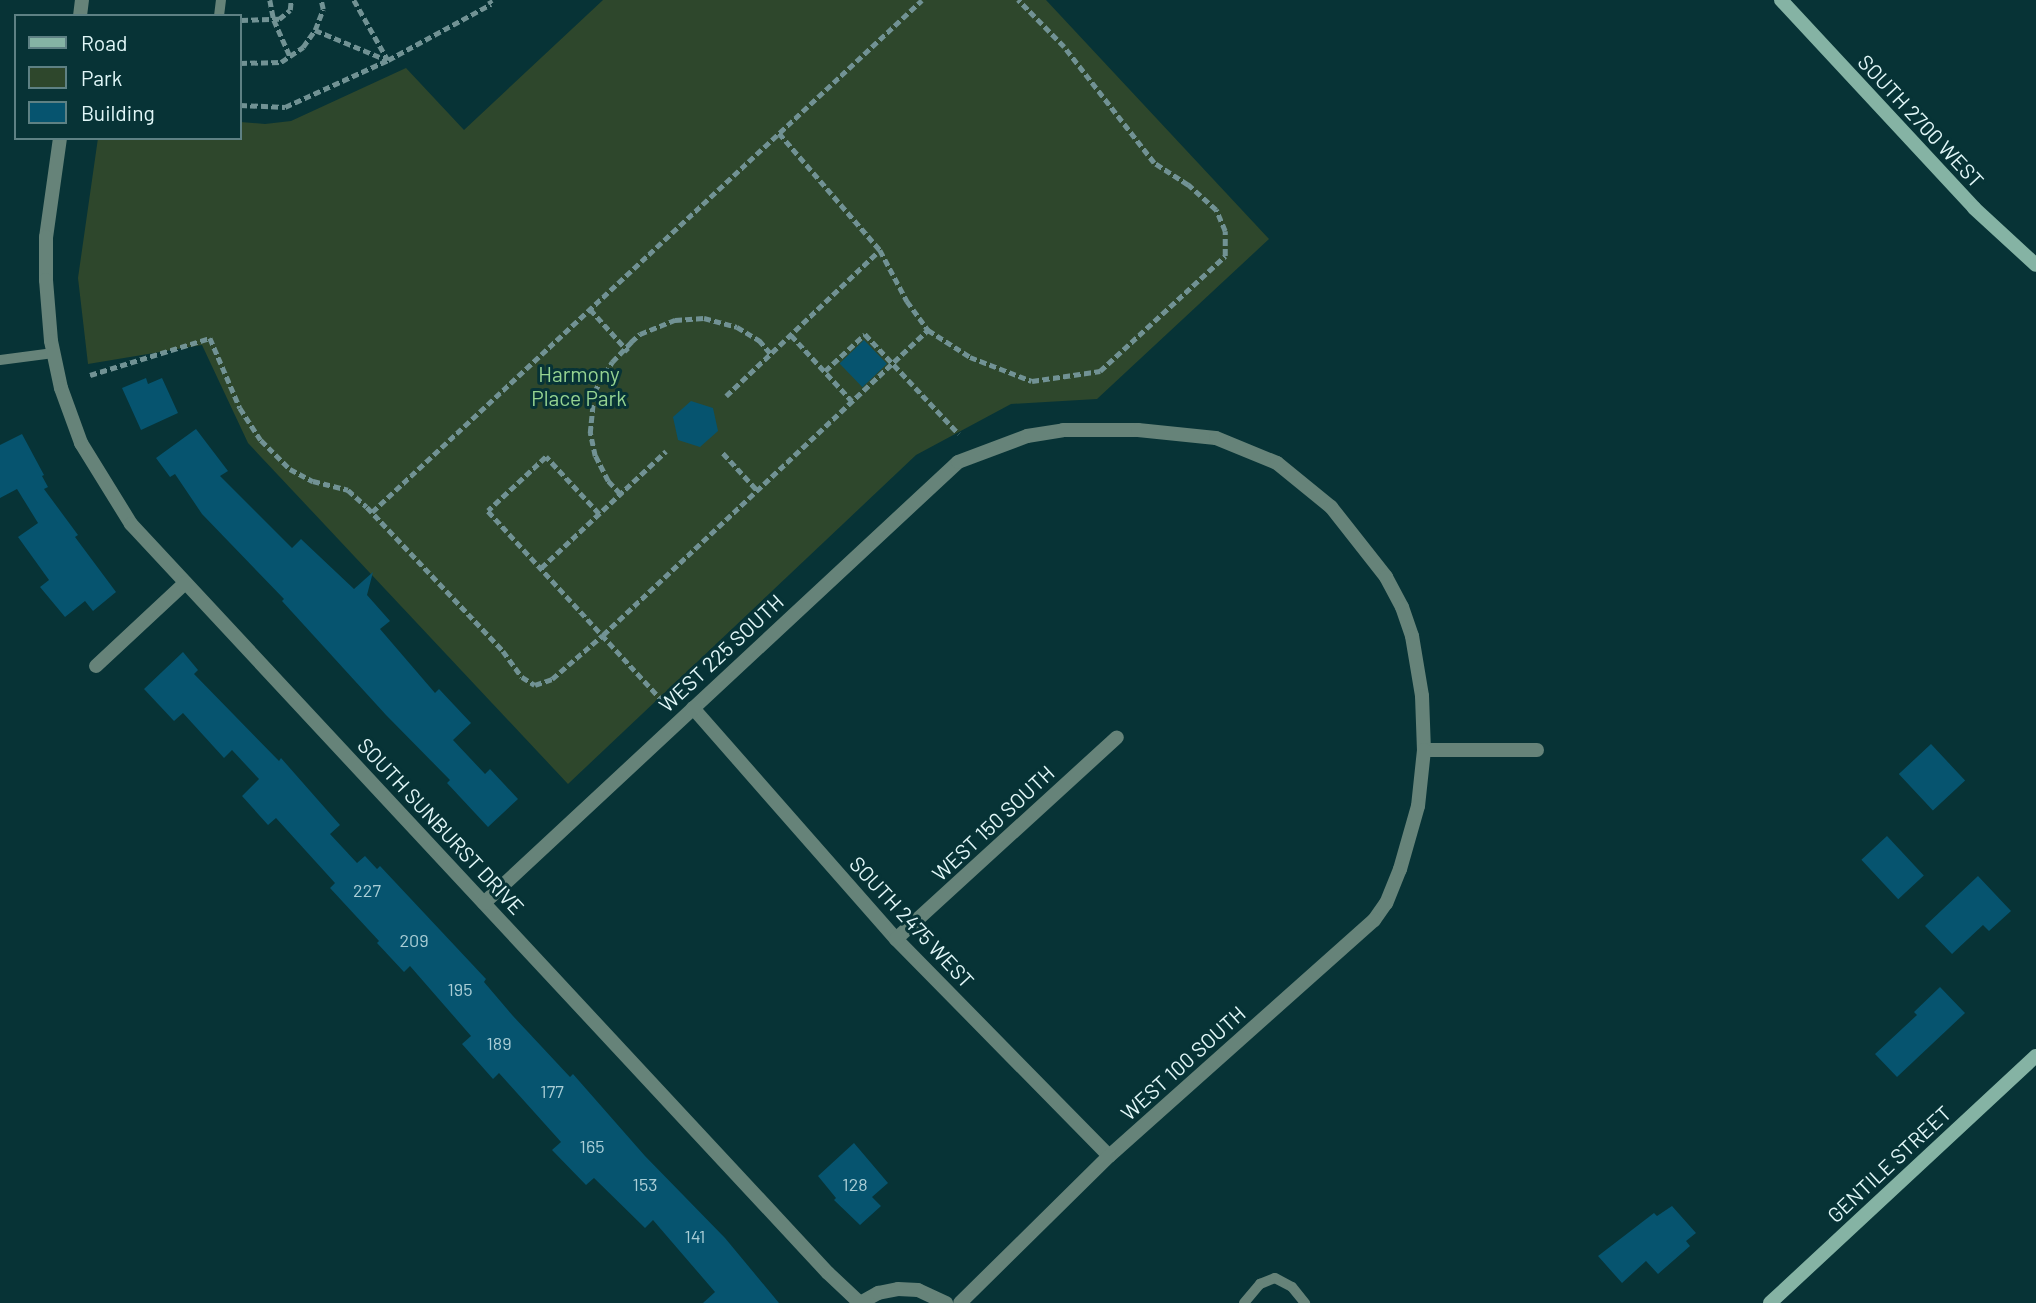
<!DOCTYPE html>
<html>
<head>
<meta charset="utf-8">
<style>
  body { margin:0 }
  #map { position:relative; width:2036px; height:1303px; overflow:hidden; background:#073336; font-family:Barlow,sans-serif }
  div>[style] { position:absolute }
  .green>* { inset:0; background:#2e472c }
  .building>* { inset:0; background:#06546f; transform-origin:0 0 }
  .path>* { height:4.5px; margin-top:-2.25px; transform-origin:0; background:repeating-linear-gradient(90deg,#719294 0 7px,transparent 0 10.5px) }
  .service>* { height:10px; margin:-5px; padding:0 5px; transform-origin:5px; border-radius:5px; background:#668379 }
  .minor>* { height:14px; margin:-7px; padding:0 7px; transform-origin:7px; border-radius:7px; background:#668379 }
  .secondary>* { height:14px; margin:-7px; padding:0 7px; transform-origin:7px; border-radius:7px; background:#85b3a4 }
  span { translate:-50% -50%; white-space:nowrap; text-align:center; line-height:1.15; -webkit-text-stroke:6px #073336; paint-order:stroke }
  .number-label { font-size:18px; color:#aaced6 }
  .number-label span { -webkit-text-stroke-width:0 }
  .street-label { font-size:21px; color:#e1f7f8 }
  .park-label { font-size:21px; color:#95d391 }
  .legend { position:absolute; left:14px; top:14px; width:228px; height:126px; box-sizing:border-box; background:#073336; border:2px solid #5e8184; margin:0; padding:9px 12px; list-style:none; font-size:21px; color:#e1f7f8 }
  .legend li { display:flex; align-items:center; gap:14px; height:35px }
  .legend b { width:35px; border:2px solid #5e8184 }
</style>
</head>
<body>
<div id="map">
  <div class="green">
    <div style="clip-path:polygon(603px 0,1046px 0,1269px 239px,1097px 399px,1011px 404px,916px 455px,568px 784px,248px 443px,202px 345px,88px 364px,78px 278px,98px 138px,240px 138px,240px 122px,265px 124px,291px 121px,406px 68px,464px 130px)"></div>
  </div>
  <div class="building">
    <div style="left:864px;top:340px;width:33px;height:34px;rotate:46deg"></div>
    <div style="clip-path:polygon(146px 378px,148px 384px,162px 378px,178px 413px,141px 430px,122px 388px)"></div>
    <div style="clip-path:polygon(691px 401px,713px 408px,718px 431px,700px 447px,678px 440px,673px 417px)"></div>
    <div style="clip-path:polygon(196px 429px,228px 471px,220px 476px,292px 548px,301px 539px,354px 589px,373px 572px,367px 595px,390px 621px,380px 629px,435px 693px,439px 689px,471px 723px,453px 740px,485px 774px,490px 769px,518px 799px,488px 827px,447px 783px,450px 780px,386px 715px,282px 601px,284px 599px,202px 514px,175px 474px,170px 477px,156px 458px)"></div>
    <div style="clip-path:polygon(22px 434px,44px 475px,42px 476px,48px 487px,44px 489px,78px 535px,75px 537px,116px 592px,93px 611px,85px 601px,65px 617px,40px 587px,49px 580px,18px 537px,38px 523px,17px 489px,0 498px,0 445px)"></div>
    <div style="clip-path:polygon(183px 652px,198px 670px,194px 674px,279px 761px,281px 758px,340px 825px,330px 834px,357px 863px,365px 856px,377px 869px,380px 866px,486px 979px,484px 982px,513px 1016px,570px 1077px,573px 1074px,645px 1156px,725px 1238px,779px 1303px,703px 1303px,715px 1292px,653px 1220px,645px 1228px,594px 1178px,586px 1185px,552px 1150px,561px 1142px,499px 1073px,493px 1079px,462px 1044px,471px 1036px,410px 966px,404px 972px,377px 943px,379px 941px,330px 888px,335px 883px,276px 818px,268px 825px,242px 796px,259px 779px,232px 750px,224px 758px,183px 713px,174px 721px,144px 689px)"></div>
    <div style="left:1931px;top:744px;width:50px;height:44px;rotate:47deg"></div>
    <div style="left:1887px;top:836px;width:54px;height:35px;rotate:47deg"></div>
    <div style="clip-path:polygon(1978px 876px,2011px 911px,1989px 931px,1983px 925px,1952px 954px,1925px 926px)"></div>
    <div style="clip-path:polygon(1940px 987px,1965px 1013px,1897px 1077px,1875px 1054px,1917px 1015px,1914px 1012px)"></div>
    <div style="clip-path:polygon(854px 1143px,888px 1183px,872px 1197px,881px 1206px,860px 1225px,834px 1200px,836px 1198px,818px 1176px)"></div>
    <div style="clip-path:polygon(1672px 1206px,1696px 1233px,1686px 1241px,1690px 1246px,1658px 1274px,1646px 1261px,1622px 1283px,1598px 1256px,1654px 1213px,1657px 1216px)"></div>
  </div>
  <div class="path">
    <div style="left:270px;top:0;width:20px;rotate:79deg"></div>
    <div style="left:274px;top:20px;width:39px;rotate:66deg"></div>
    <div style="left:354px;top:0;width:69px;rotate:60.5deg"></div>
    <div style="left:241px;top:20px;width:38px;rotate:-2deg"></div>
    <div style="left:279px;top:19px;width:14px;rotate:-39deg"></div>
    <div style="left:290px;top:10px;width:10px;rotate:-84deg"></div>
    <div style="left:315px;top:30px;width:78px;rotate:22.6deg"></div>
    <div style="left:240px;top:63px;width:41px;rotate:-1.4deg"></div>
    <div style="left:281px;top:62px;width:27px;rotate:-34deg"></div>
    <div style="left:303px;top:47px;width:21px;rotate:-55deg"></div>
    <div style="left:315px;top:30px;width:22px;rotate:-69deg"></div>
    <div style="left:323px;top:9px;width:9px;rotate:-103deg"></div>
    <div style="left:240px;top:105px;width:45px;rotate:2.5deg"></div>
    <div style="left:285px;top:107px;width:113px;rotate:-24.5deg"></div>
    <div style="left:388px;top:60px;width:117px;rotate:-28.5deg"></div>
    <div style="left:491px;top:4px;width:4px;rotate:-117deg"></div>
    <div style="left:779px;top:133px;width:155px;rotate:49.2deg"></div>
    <div style="left:880px;top:250px;width:58px;rotate:62.1deg"></div>
    <div style="left:907px;top:301px;width:36px;rotate:54deg"></div>
    <div style="left:928px;top:330px;width:50px;rotate:32.7deg"></div>
    <div style="left:970px;top:357px;width:66px;rotate:21.2deg"></div>
    <div style="left:1032px;top:381px;width:69px;rotate:-8.4deg"></div>
    <div style="left:1100px;top:371px;width:170px;rotate:-42.6deg"></div>
    <div style="left:1225px;top:256px;width:25px;rotate:-90deg"></div>
    <div style="left:1225px;top:231px;width:23px;rotate:-113deg"></div>
    <div style="left:1216px;top:210px;width:38px;rotate:-138deg"></div>
    <div style="left:1188px;top:185px;width:40px;rotate:-147.1deg"></div>
    <div style="left:1154px;top:163px;width:147px;rotate:-127.8deg"></div>
    <div style="left:1064px;top:47px;width:66px;rotate:-134.4deg"></div>
    <div style="left:590px;top:309px;width:57px;rotate:47.9deg"></div>
    <div style="left:791px;top:335px;width:90px;rotate:47.3deg"></div>
    <div style="left:825px;top:371px;width:54px;rotate:-42.8deg"></div>
    <div style="left:865px;top:334px;width:137px;rotate:46.8deg"></div>
    <div style="left:90px;top:375px;width:126px;rotate:-17.1deg"></div>
    <div style="left:210px;top:338px;width:76px;rotate:66.8deg"></div>
    <div style="left:240px;top:408px;width:38px;rotate:57deg"></div>
    <div style="left:261px;top:440px;width:41px;rotate:45deg"></div>
    <div style="left:290px;top:469px;width:26px;rotate:28deg"></div>
    <div style="left:313px;top:481px;width:36px;rotate:14deg"></div>
    <div style="left:348px;top:490px;width:25px;rotate:42deg"></div>
    <div style="left:367px;top:507px;width:198px;rotate:46.6deg"></div>
    <div style="left:503px;top:651px;width:32px;rotate:54deg"></div>
    <div style="left:522px;top:677px;width:15px;rotate:32deg"></div>
    <div style="left:535px;top:685px;width:18px;rotate:-19deg"></div>
    <div style="left:552px;top:679px;width:67px;rotate:-40.8deg"></div>
    <div style="left:603px;top:635px;width:446px;rotate:-43.2deg"></div>
    <div style="left:726px;top:396px;width:212px;rotate:-43.5deg"></div>
    <div style="left:723px;top:453px;width:50px;rotate:47.4deg"></div>
    <div style="left:620px;top:494px;width:18px;rotate:-133deg"></div>
    <div style="left:608px;top:481px;width:28px;rotate:-117deg"></div>
    <div style="left:595px;top:456px;width:24px;rotate:-102deg"></div>
    <div style="left:590px;top:433px;width:41px;rotate:-84.4deg"></div>
    <div style="left:594px;top:392px;width:35px;rotate:-59deg"></div>
    <div style="left:612px;top:362px;width:28px;rotate:-46deg"></div>
    <div style="left:631px;top:342px;width:12px;rotate:-42deg"></div>
    <div style="left:640px;top:334px;width:38px;rotate:-22deg"></div>
    <div style="left:675px;top:320px;width:29px;rotate:-4deg"></div>
    <div style="left:704px;top:318px;width:34px;rotate:15deg"></div>
    <div style="left:737px;top:327px;width:26px;rotate:31deg"></div>
    <div style="left:759px;top:340px;width:18px;rotate:49deg"></div>
    <div style="left:372px;top:512px;width:751px;rotate:-42.95deg"></div>
    <div style="left:599px;top:514px;width:78px;rotate:-132.9deg"></div>
    <div style="left:546px;top:457px;width:79px;rotate:137deg"></div>
    <div style="left:488px;top:511px;width:257px;rotate:47.4deg"></div>
    <div style="left:541px;top:568px;width:171px;rotate:-43.1deg"></div>
  </div>
  <div class="service">
    <div style="left:219px;top:16px;width:16px;rotate:-83deg"></div>
    <div style="left:0;top:360px;width:54px;rotate:-7.4deg"></div>
    <div style="left:1244px;top:1303px;width:25px;rotate:-50deg"></div>
    <div style="left:1260px;top:1284px;width:16px;rotate:-22deg"></div>
    <div style="left:1275px;top:1278px;width:19px;rotate:28deg"></div>
    <div style="left:1292px;top:1287px;width:21px;rotate:51deg"></div>
  </div>
  <div class="minor">
    <div style="left:80px;top:16px;width:16px;rotate:-83deg"></div>
    <div style="left:60px;top:138px;width:100px;rotate:98deg"></div>
    <div style="left:46px;top:237px;width:43px;rotate:90deg"></div>
    <div style="left:46px;top:280px;width:61px;rotate:85.3deg"></div>
    <div style="left:51px;top:341px;width:48px;rotate:78deg"></div>
    <div style="left:61px;top:388px;width:59px;rotate:70deg"></div>
    <div style="left:81px;top:443px;width:95px;rotate:58.3deg"></div>
    <div style="left:131px;top:524px;width:1023px;rotate:47.06deg"></div>
    <div style="left:828px;top:1273px;width:44px;rotate:43.2deg"></div>
    <div style="left:96px;top:666px;width:122px;rotate:-43deg"></div>
    <div style="left:693px;top:708px;width:308px;rotate:48.7deg"></div>
    <div style="left:896px;top:939px;width:304px;rotate:45.5deg"></div>
    <div style="left:1424px;top:750px;width:113px"></div>
    <div style="left:484px;top:903px;width:647px;rotate:-42.93deg"></div>
    <div style="left:958px;top:462px;width:74px;rotate:-20.6deg"></div>
    <div style="left:1027px;top:436px;width:36px;rotate:-9deg"></div>
    <div style="left:1063px;top:430px;width:75px"></div>
    <div style="left:1138px;top:430px;width:78px;rotate:5.9deg"></div>
    <div style="left:1216px;top:438px;width:66px;rotate:22.3deg"></div>
    <div style="left:1277px;top:463px;width:70px;rotate:39.2deg"></div>
    <div style="left:1331px;top:507px;width:89px;rotate:51.8deg"></div>
    <div style="left:1386px;top:577px;width:34px;rotate:62deg"></div>
    <div style="left:1402px;top:607px;width:31px;rotate:71deg"></div>
    <div style="left:1412px;top:636px;width:61px;rotate:80.5deg"></div>
    <div style="left:1422px;top:696px;width:54px;rotate:87.9deg"></div>
    <div style="left:1424px;top:750px;width:56px;rotate:96.1deg"></div>
    <div style="left:1418px;top:806px;width:66px;rotate:105.9deg"></div>
    <div style="left:1400px;top:869px;width:37px;rotate:112deg"></div>
    <div style="left:1386px;top:903px;width:21px;rotate:125deg"></div>
    <div style="left:1374px;top:920px;width:355px;rotate:138.3deg"></div>
    <div style="left:1109px;top:1156px;width:209px;rotate:135.4deg"></div>
    <div style="left:896px;top:939px;width:299px;rotate:-42.4deg"></div>
    <div style="left:860px;top:1303px;width:21px;rotate:-29deg"></div>
    <div style="left:878px;top:1293px;width:20px;rotate:-11deg"></div>
    <div style="left:898px;top:1289px;width:20px;rotate:3deg"></div>
    <div style="left:918px;top:1290px;width:31px;rotate:25deg"></div>
  </div>
  <div class="secondary">
    <div style="left:1781px;top:0;width:284px;rotate:47.1deg"></div>
    <div style="left:1974px;top:208px;width:84px;rotate:42.6deg"></div>
    <div style="left:1770px;top:1303px;width:363px;rotate:-42.9deg"></div>
  </div>
  <div class="number-label">
    <span style="left:367px;top:890px">227</span>
    <span style="left:414px;top:940px">209</span>
    <span style="left:460px;top:989px">195</span>
    <span style="left:499px;top:1043px">189</span>
    <span style="left:552px;top:1091px">177</span>
    <span style="left:592px;top:1146px">165</span>
    <span style="left:645px;top:1184px">153</span>
    <span style="left:855px;top:1184px">128</span>
    <span style="left:695px;top:1236px">141</span>
  </div>
  <div class="street-label">
    <span style="left:1921px;top:121px;rotate:47deg">SOUTH 2700 WEST</span>
    <span style="left:721px;top:653px;rotate:-43deg">WEST 225 SOUTH</span>
    <span style="left:993px;top:823px;rotate:-43deg">WEST 150 SOUTH</span>
    <span style="left:441px;top:826px;rotate:47deg">SOUTH SUNBURST DRIVE</span>
    <span style="left:912px;top:922px;rotate:47deg">SOUTH 2475 WEST</span>
    <span style="left:1183px;top:1063px;rotate:-42deg">WEST 100 SOUTH</span>
    <span style="left:1889px;top:1164px;rotate:-43deg">GENTILE STREET</span>
  </div>
  <div class="park-label">
    <span style="left:579px;top:386px">Harmony<br>Place Park</span>
  </div>
  <ul class="legend">
  <li><b style="height:9px;background:#85b3a4"></b>Road</li>
  <li><b style="height:19px;background:#2e472c"></b>Park</li>
  <li><b style="height:19px;background:#06546f"></b>Building</li>
  </ul>
</div>
</body>
</html>
